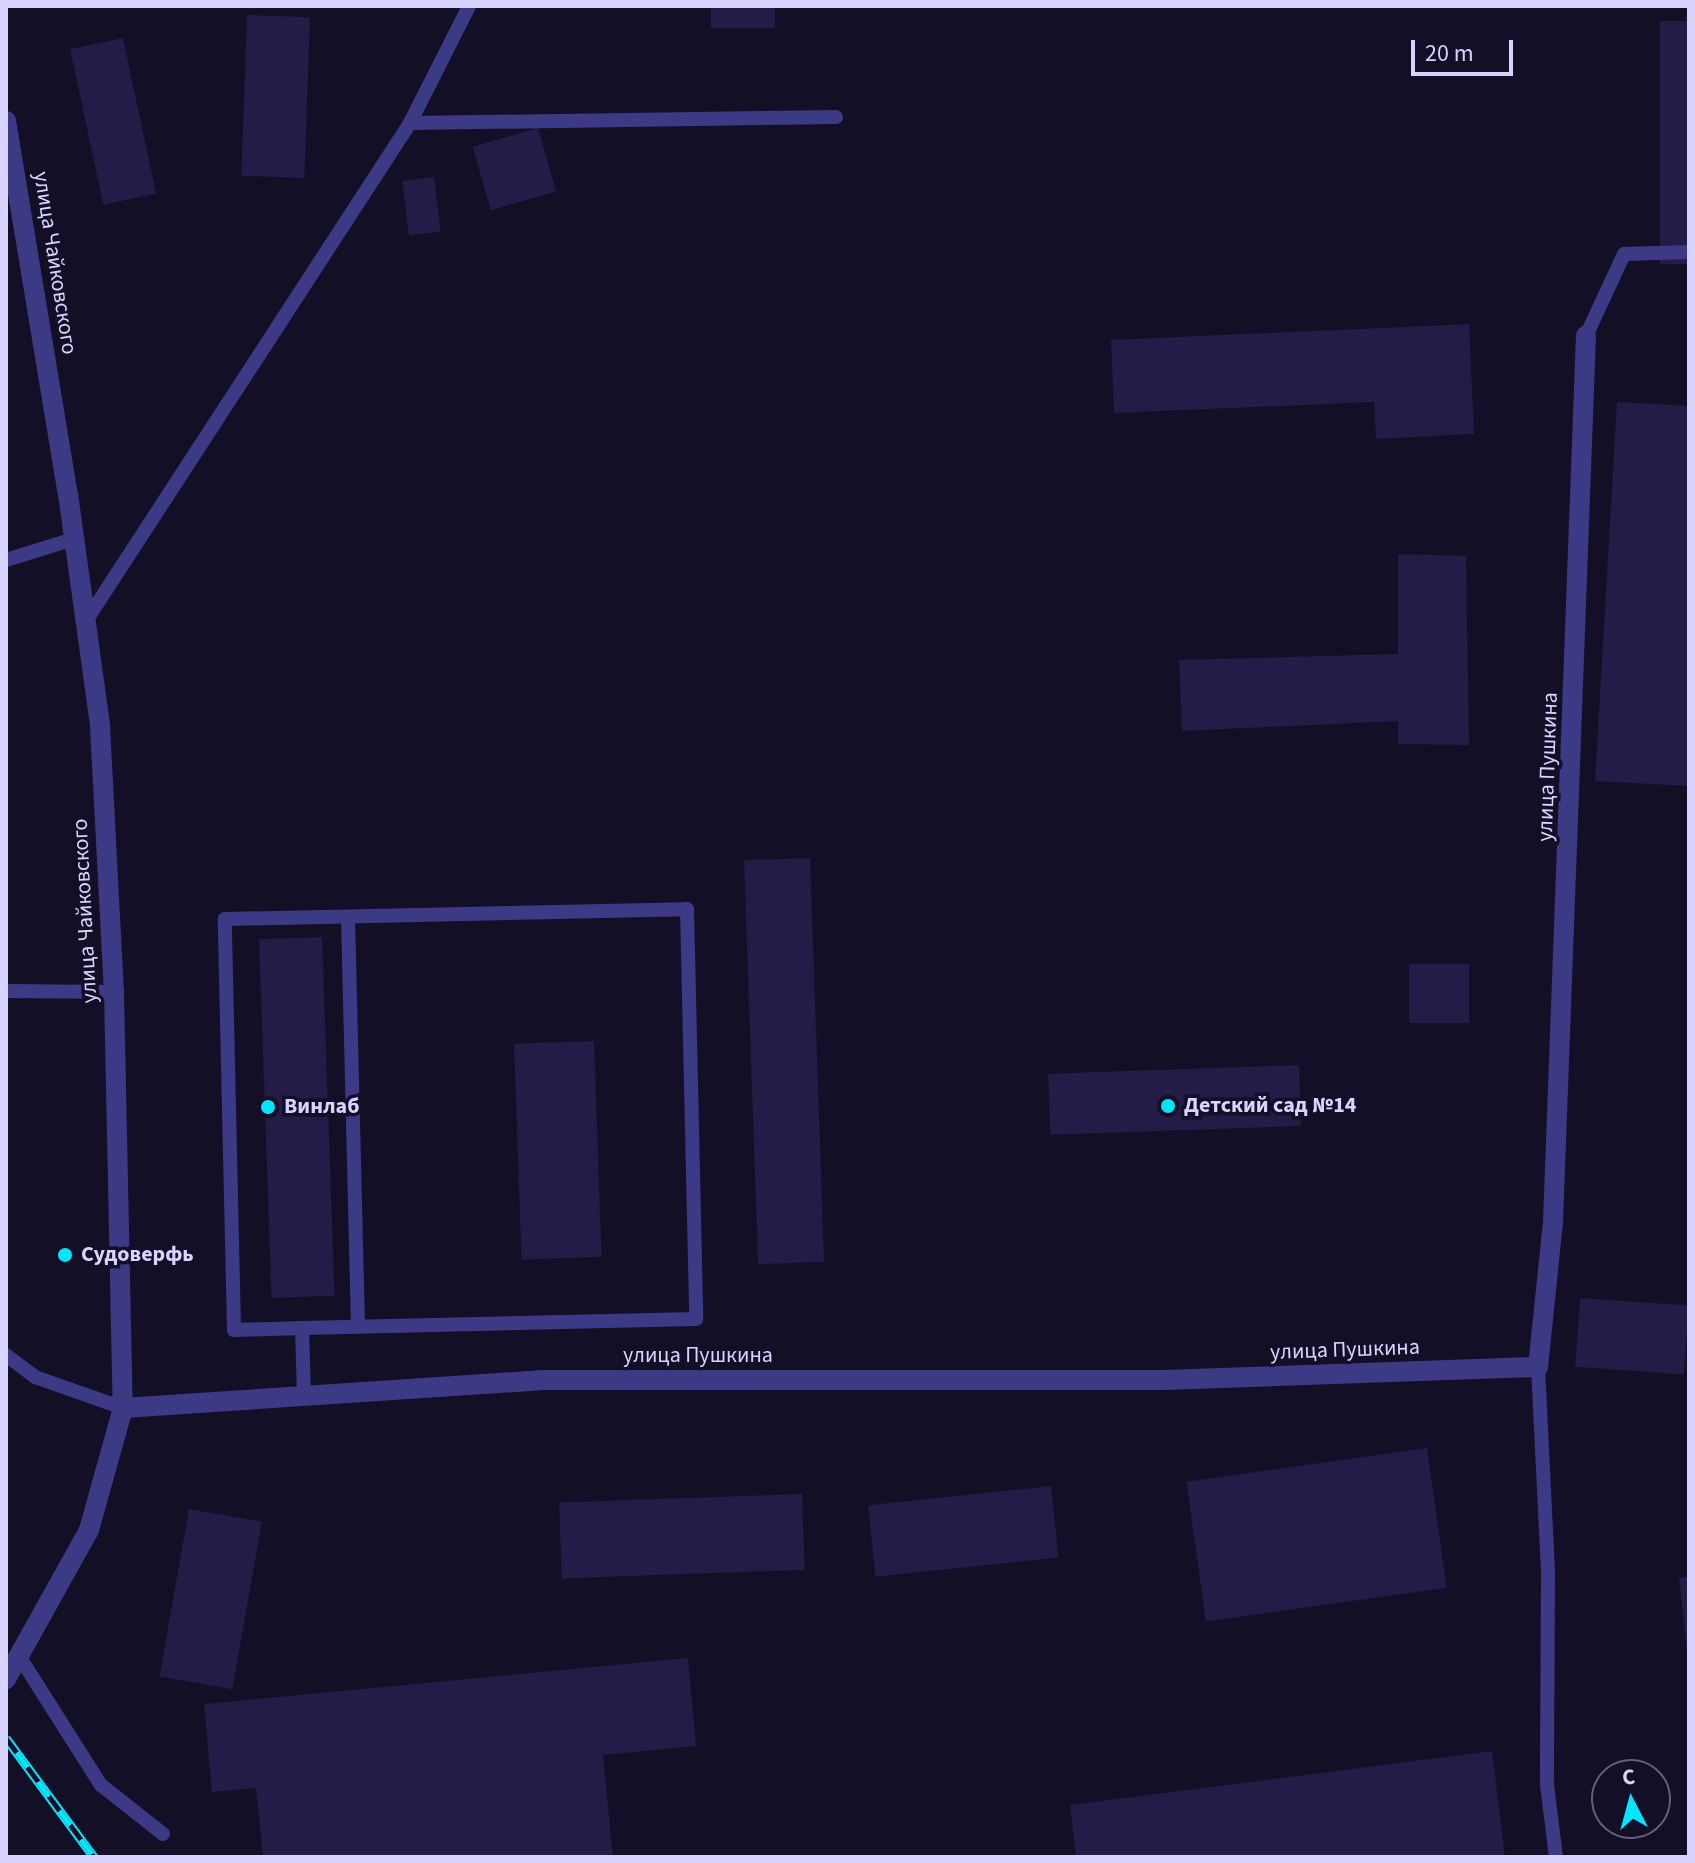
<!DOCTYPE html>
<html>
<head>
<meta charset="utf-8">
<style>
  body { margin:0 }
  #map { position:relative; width:1695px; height:1863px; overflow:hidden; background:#130f26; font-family:"Source Sans 3",sans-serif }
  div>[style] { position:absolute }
  .building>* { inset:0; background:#241b47; transform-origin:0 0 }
  .service>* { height:14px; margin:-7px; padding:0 7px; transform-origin:7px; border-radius:7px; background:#3d3a85 }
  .minor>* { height:20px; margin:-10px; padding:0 10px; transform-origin:10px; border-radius:10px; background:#3d3a85 }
  .tertiary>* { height:20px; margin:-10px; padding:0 10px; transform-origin:10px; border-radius:10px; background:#3d3a85 }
  .rail>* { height:9px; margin-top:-4.5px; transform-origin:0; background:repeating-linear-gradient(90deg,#130f26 0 18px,#00e5ff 0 36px); box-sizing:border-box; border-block:2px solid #00e5ff }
  .dots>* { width:22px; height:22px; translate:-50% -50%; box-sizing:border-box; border:4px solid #130f26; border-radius:50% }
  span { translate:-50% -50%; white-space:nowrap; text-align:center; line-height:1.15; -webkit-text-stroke:7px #130f26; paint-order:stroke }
  .street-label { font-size:22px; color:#d9d4ff }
  .poi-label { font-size:22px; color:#d9d4ff; font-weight:700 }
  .left { translate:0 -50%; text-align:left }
  .frame { position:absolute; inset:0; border:8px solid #d9d4ff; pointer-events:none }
  .north { position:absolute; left:1591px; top:1759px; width:80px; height:80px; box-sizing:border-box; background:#130f26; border:2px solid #625e7d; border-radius:50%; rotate:354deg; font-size:22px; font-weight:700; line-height:32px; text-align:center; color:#d9d4ff }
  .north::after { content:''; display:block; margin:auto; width:28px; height:36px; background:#00e5ff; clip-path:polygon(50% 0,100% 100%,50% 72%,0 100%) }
  .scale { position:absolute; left:1411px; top:40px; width:102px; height:36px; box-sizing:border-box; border:4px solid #d9d4ff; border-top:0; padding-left:10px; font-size:24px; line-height:28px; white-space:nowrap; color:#d9d4ff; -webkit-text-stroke:6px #130f26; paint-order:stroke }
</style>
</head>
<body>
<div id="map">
  <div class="building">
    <div style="left:711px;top:6px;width:64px;height:22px"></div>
    <div style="left:247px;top:15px;width:63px;height:161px;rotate:2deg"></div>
    <div style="left:1660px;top:21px;width:29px;height:243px"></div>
    <div style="left:123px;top:38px;width:159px;height:54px;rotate:78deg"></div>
    <div style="left:538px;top:128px;width:66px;height:68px;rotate:74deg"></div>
    <div style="left:434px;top:177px;width:55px;height:32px;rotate:83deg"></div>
    <div style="clip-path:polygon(1469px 324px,1474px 434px,1376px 439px,1374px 402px,1114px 413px,1111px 340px)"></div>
    <div style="clip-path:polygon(1617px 402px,1689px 406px,1689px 786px,1595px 781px)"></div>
    <div style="clip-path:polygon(1398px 554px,1466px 556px,1469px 745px,1398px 744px,1398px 721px,1182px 731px,1179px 660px,1398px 654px)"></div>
    <div style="left:810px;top:858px;width:404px;height:66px;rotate:88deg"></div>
    <div style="left:322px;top:937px;width:359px;height:63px;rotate:88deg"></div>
    <div style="left:1409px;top:964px;width:60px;height:59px"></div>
    <div style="left:594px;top:1041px;width:216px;height:80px;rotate:88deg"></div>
    <div style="left:1299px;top:1065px;width:61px;height:251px;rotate:88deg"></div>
    <div style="left:1580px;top:1298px;width:109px;height:69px;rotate:4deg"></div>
    <div style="left:1427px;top:1448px;width:141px;height:243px;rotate:82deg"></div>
    <div style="left:1051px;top:1486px;width:72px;height:184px;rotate:84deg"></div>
    <div style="left:802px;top:1494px;width:76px;height:243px;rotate:88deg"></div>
    <div style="left:189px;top:1509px;width:74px;height:170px;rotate:10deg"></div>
    <div style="clip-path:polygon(1689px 1577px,1689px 1651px,1687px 1651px,1679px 1578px)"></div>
    <div style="clip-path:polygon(688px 1658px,696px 1746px,603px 1755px,613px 1857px,263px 1857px,256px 1788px,212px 1792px,204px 1704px)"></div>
    <div style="clip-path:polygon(1492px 1751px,1505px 1857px,1076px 1857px,1070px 1805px)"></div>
  </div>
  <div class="service">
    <div style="left:410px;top:123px;width:426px;rotate:-0.8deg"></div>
    <div style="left:1586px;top:336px;width:90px;rotate:-65.1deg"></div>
    <div style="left:1624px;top:254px;width:65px;rotate:-1.8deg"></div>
    <div style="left:6px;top:560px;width:71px;rotate:-17.2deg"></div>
    <div style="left:86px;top:621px;width:594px;rotate:-56.95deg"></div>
    <div style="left:410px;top:123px;width:131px;rotate:-63.2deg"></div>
    <div style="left:348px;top:917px;width:410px;rotate:88.6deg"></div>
    <div style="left:6px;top:991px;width:108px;rotate:0.5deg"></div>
    <div style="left:302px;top:1328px;width:68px;rotate:178.3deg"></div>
    <div style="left:234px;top:1330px;width:411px;rotate:-91.3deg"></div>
    <div style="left:225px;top:919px;width:462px;rotate:-1.2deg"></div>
    <div style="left:687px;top:909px;width:410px;rotate:88.7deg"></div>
    <div style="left:696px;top:1319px;width:394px;rotate:178.7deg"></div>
    <div style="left:302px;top:1328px;width:66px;rotate:88.3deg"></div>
    <div style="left:6px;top:1355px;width:36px;rotate:37deg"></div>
    <div style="left:35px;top:1377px;width:93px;rotate:19.4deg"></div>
    <div style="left:1538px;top:1367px;width:204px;rotate:87.2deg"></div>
    <div style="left:1548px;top:1571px;width:214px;rotate:90.3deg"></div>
    <div style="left:1547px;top:1785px;width:73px;rotate:82.9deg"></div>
    <div style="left:19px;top:1656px;width:153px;rotate:57.6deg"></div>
    <div style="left:101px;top:1785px;width:79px;rotate:38.3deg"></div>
  </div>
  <div class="minor">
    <div style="left:123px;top:1408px;width:418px;rotate:-3.8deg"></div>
    <div style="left:540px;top:1380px;width:624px"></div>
    <div style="left:1164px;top:1380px;width:374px;rotate:-2deg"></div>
    <div style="left:1538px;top:1367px;width:146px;rotate:-84.1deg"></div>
    <div style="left:1553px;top:1222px;width:887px;rotate:-87.87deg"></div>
  </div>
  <div class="tertiary">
    <div style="left:6px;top:121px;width:378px;rotate:80.6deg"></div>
    <div style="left:68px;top:494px;width:234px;rotate:82.1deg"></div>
    <div style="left:100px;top:726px;width:266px;rotate:87deg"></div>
    <div style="left:114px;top:992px;width:416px;rotate:88.8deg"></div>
    <div style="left:123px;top:1408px;width:127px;rotate:105.6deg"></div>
    <div style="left:89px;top:1530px;width:171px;rotate:119.1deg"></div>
  </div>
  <div class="rail">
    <div style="left:6px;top:1738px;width:148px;rotate:53.5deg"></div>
  </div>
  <div class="dots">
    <div style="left:1168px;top:1106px;background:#00e5ff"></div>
    <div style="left:268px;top:1107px;background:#00e5ff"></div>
    <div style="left:65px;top:1255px;background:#00e5ff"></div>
  </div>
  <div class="street-label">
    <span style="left:55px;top:263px;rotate:81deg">улица Чайковского</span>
    <span style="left:1548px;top:767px;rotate:-88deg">улица Пушкина</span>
    <span style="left:85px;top:911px;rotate:-93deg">улица Чайковского</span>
    <span style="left:1345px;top:1350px;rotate:-2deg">улица Пушкина</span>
    <span style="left:698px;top:1356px">улица Пушкина</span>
  </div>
  <div class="poi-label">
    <span class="left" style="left:1184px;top:1106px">Детский сад №14</span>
    <span class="left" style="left:284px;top:1107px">Винлаб</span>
    <span class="left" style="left:81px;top:1255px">Судоверфь</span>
  </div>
  <div class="frame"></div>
  <div class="north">С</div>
  <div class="scale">20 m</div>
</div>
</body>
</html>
